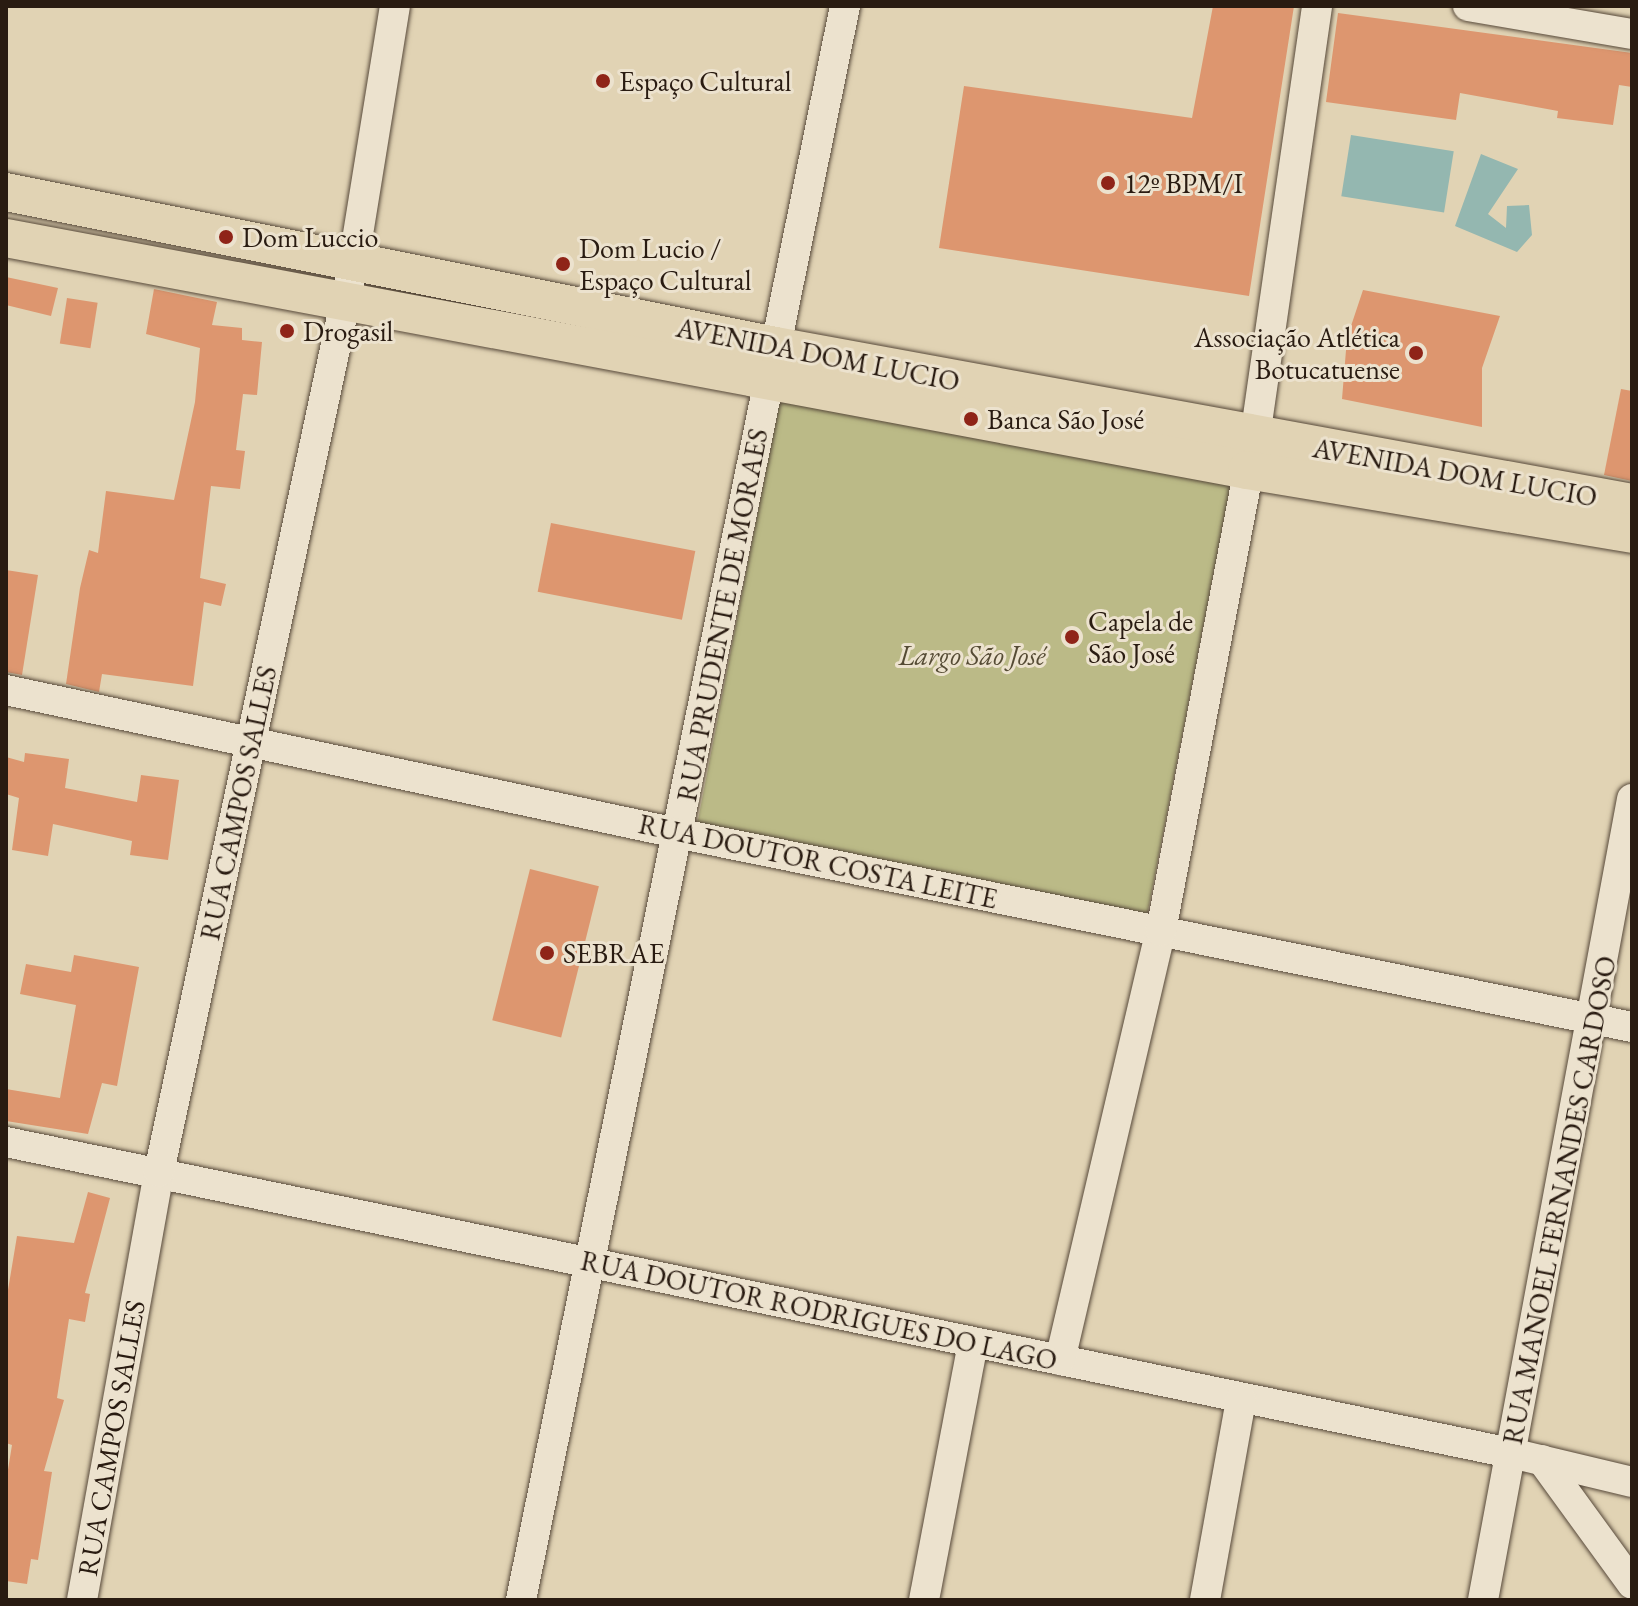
<!DOCTYPE html>
<html>
<head>
<meta charset="utf-8">
<style>
  body { margin:0 }
  #map { position:relative; width:1638px; height:1606px; overflow:hidden; background:#e1d3b4; font-family:"EB Garamond",serif }
  div>[style] { position:absolute }
  .green>* { inset:0; background:#bbba87; transform-origin:0 0 }
  .water>* { inset:0; background:#94b7b0; transform-origin:0 0 }
  .building>* { inset:0; background:#dd966f; transform-origin:0 0 }
  .roads { filter:drop-shadow(0 0 2px #57493a) drop-shadow(0 0 2px #57493a) }
  .minor>* { height:30px; margin:-15px; padding:0 15px; transform-origin:15px; border-radius:15px; background:#ece2ce }
  .major>* { height:38px; margin:-19px; padding:0 19px; transform-origin:19px; border-radius:19px; background:#e1d3b4 }
  .dots>* { width:22px; height:22px; translate:-50% -50%; box-sizing:border-box; border:4px solid #ece2ce; border-radius:50% }
  span { translate:-50% -50%; white-space:nowrap; text-align:center; line-height:1.15; -webkit-text-stroke:6px #ece2ce; paint-order:stroke }
  .poi-label { font-size:28px; color:#291b11 }
  .left { translate:0 -50%; text-align:left }
  .right { translate:-100% -50%; text-align:right }
  .street-label { font-size:28px; color:#291b11 }
  .park-label { font-size:28px; color:#554b34; font-style:italic }
  .frame { position:absolute; inset:0; border:8px solid #291b11; pointer-events:none }
</style>
</head>
<body>
<div id="map">
  <div class="green">
    <div style="left:781px;top:393px;width:459px;height:449px;rotate:11deg"></div>
  </div>
  <div class="water">
    <div style="left:1351px;top:135px;width:104px;height:62px;rotate:9deg"></div>
    <div style="clip-path:polygon(1481px 154px,1518px 169px,1488px 214px,1506px 228px,1507px 206px,1529px 205px,1532px 235px,1517px 252px,1455px 226px)"></div>
  </div>
  <div class="building">
    <div style="clip-path:polygon(1213px 6px,1294px 6px,1249px 296px,939px 248px,964px 86px,1192px 118px)"></div>
    <div style="clip-path:polygon(1338px 13px,1632px 53px,1632px 87px,1619px 85px,1613px 125px,1557px 118px,1558px 111px,1460px 93px,1456px 120px,1326px 102px)"></div>
    <div style="clip-path:polygon(6px 277px,58px 288px,51px 316px,6px 305px)"></div>
    <div style="clip-path:polygon(154px 289px,217px 302px,212px 325px,242px 328px,242px 340px,262px 342px,257px 395px,243px 394px,236px 450px,245px 451px,240px 489px,211px 486px,200px 578px,226px 584px,221px 606px,204px 602px,193px 686px,102px 674px,99px 692px,66px 684px,80px 588px,89px 550px,98px 553px,106px 491px,174px 500px,195px 402px,200px 348px,146px 334px)"></div>
    <div style="clip-path:polygon(1363px 290px,1500px 316px,1482px 368px,1482px 427px,1342px 399px,1347px 338px)"></div>
    <div style="left:67px;top:298px;width:31px;height:46px;rotate:9deg"></div>
    <div style="clip-path:polygon(1621px 389px,1632px 391px,1632px 481px,1604px 475px)"></div>
    <div style="left:551px;top:523px;width:147px;height:70px;rotate:11deg"></div>
    <div style="clip-path:polygon(6px 570px,38px 575px,22px 675px,6px 672px)"></div>
    <div style="clip-path:polygon(25px 753px,69px 759px,65px 788px,137px 802px,141px 775px,179px 780px,168px 860px,130px 855px,132px 841px,53px 824px,48px 856px,12px 850px,19px 798px,6px 794px,6px 757px,24px 762px)"></div>
    <div style="left:530px;top:869px;width:71px;height:156px;rotate:14deg"></div>
    <div style="clip-path:polygon(74px 955px,139px 967px,117px 1086px,102px 1083px,88px 1134px,6px 1121px,6px 1089px,60px 1098px,76px 1005px,20px 994px,26px 964px,71px 972px)"></div>
    <div style="clip-path:polygon(88px 1192px,110px 1198px,85px 1293px,90px 1294px,85px 1322px,69px 1319px,57px 1398px,64px 1400px,44px 1471px,52px 1472px,38px 1560px,31px 1559px,27px 1584px,6px 1581px,6px 1482px,12px 1445px,6px 1443px,6px 1302px,17px 1236px,74px 1243px)"></div>
  </div>
  <div class="roads">
    <div class="minor">
      <div style="left:1468px;top:6px;width:166px;rotate:9.7deg"></div>
      <div style="left:6px;top:690px;width:690px;rotate:12.04deg"></div>
      <div style="left:681px;top:834px;width:970px;rotate:11.47deg"></div>
      <div style="left:6px;top:1142px;width:1537px;rotate:11.68deg"></div>
      <div style="left:1511px;top:1453px;width:124px;rotate:13.5deg"></div>
      <div style="left:1060px;top:1360px;width:441px;rotate:-76.8deg"></div>
      <div style="left:1161px;top:931px;width:503px;rotate:-79.23deg"></div>
      <div style="left:1255px;top:437px;width:435px;rotate:-81.8deg"></div>
      <div style="left:1542px;top:1460px;width:153px;rotate:54deg"></div>
      <div style="left:82px;top:1600px;width:435px;rotate:-79.8deg"></div>
      <div style="left:159px;top:1172px;width:928px;rotate:-77.93deg"></div>
      <div style="left:353px;top:265px;width:262px;rotate:-80.8deg"></div>
      <div style="left:521px;top:1600px;width:1627px;rotate:-78.51deg"></div>
      <div style="left:924px;top:1600px;width:261px;rotate:-79.2deg"></div>
      <div style="left:1205px;top:1600px;width:204px;rotate:-79.8deg"></div>
      <div style="left:1483px;top:1600px;width:815px;rotate:-79.46deg"></div>
    </div>
    <div class="major">
      <div style="left:6px;top:192px;width:784px;rotate:11.32deg"></div>
      <div style="left:775px;top:346px;width:871px;rotate:10.38deg"></div>
      <div style="left:6px;top:238px;width:1262px;rotate:10.59deg"></div>
      <div style="left:1247px;top:470px;width:390px;rotate:9.4deg"></div>
    </div>
  </div>
  <div class="dots">
    <div style="left:603px;top:81px;background:#8f2418"></div>
    <div style="left:1108px;top:183px;background:#8f2418"></div>
    <div style="left:226px;top:237px;background:#8f2418"></div>
    <div style="left:563px;top:264px;background:#8f2418"></div>
    <div style="left:287px;top:331px;background:#8f2418"></div>
    <div style="left:1416px;top:353px;background:#8f2418"></div>
    <div style="left:971px;top:419px;background:#8f2418"></div>
    <div style="left:1072px;top:637px;background:#8f2418"></div>
    <div style="left:547px;top:953px;background:#8f2418"></div>
  </div>
  <div class="poi-label">
    <span class="left" style="left:619px;top:81px">Espaço Cultural</span>
    <span class="left" style="left:1124px;top:183px">12º BPM/I</span>
    <span class="left" style="left:242px;top:237px">Dom Luccio</span>
    <span class="left" style="left:579px;top:264px">Dom Lucio /<br>Espaço Cultural</span>
    <span class="left" style="left:303px;top:331px">Drogasil</span>
    <span class="right" style="left:1400px;top:353px">Associação Atlética<br>Botucatuense</span>
    <span class="left" style="left:987px;top:419px">Banca São José</span>
    <span class="left" style="left:1088px;top:637px">Capela de<br>São José</span>
    <span class="left" style="left:563px;top:953px">SEBRAE</span>
  </div>
  <div class="street-label">
    <span style="left:818px;top:354px;rotate:11deg">AVENIDA DOM LUCIO</span>
    <span style="left:1455px;top:472px;rotate:10deg">AVENIDA DOM LUCIO</span>
    <span style="left:722px;top:615px;rotate:-79deg">RUA PRUDENTE DE MORAES</span>
    <span style="left:238px;top:803px;rotate:-78deg">RUA CAMPOS SALLES</span>
    <span style="left:818px;top:861px;rotate:12deg">RUA DOUTOR COSTA LEITE</span>
    <span style="left:1559px;top:1200px;rotate:-79deg">RUA MANOEL FERNANDES CARDOSO</span>
    <span style="left:819px;top:1310px;rotate:12deg">RUA DOUTOR RODRIGUES DO LAGO</span>
    <span style="left:111px;top:1438px;rotate:-80deg">RUA CAMPOS SALLES</span>
  </div>
  <div class="park-label">
    <span style="left:972px;top:655px">Largo São José</span>
  </div>
  <div class="frame"></div>
</div>
</body>
</html>
